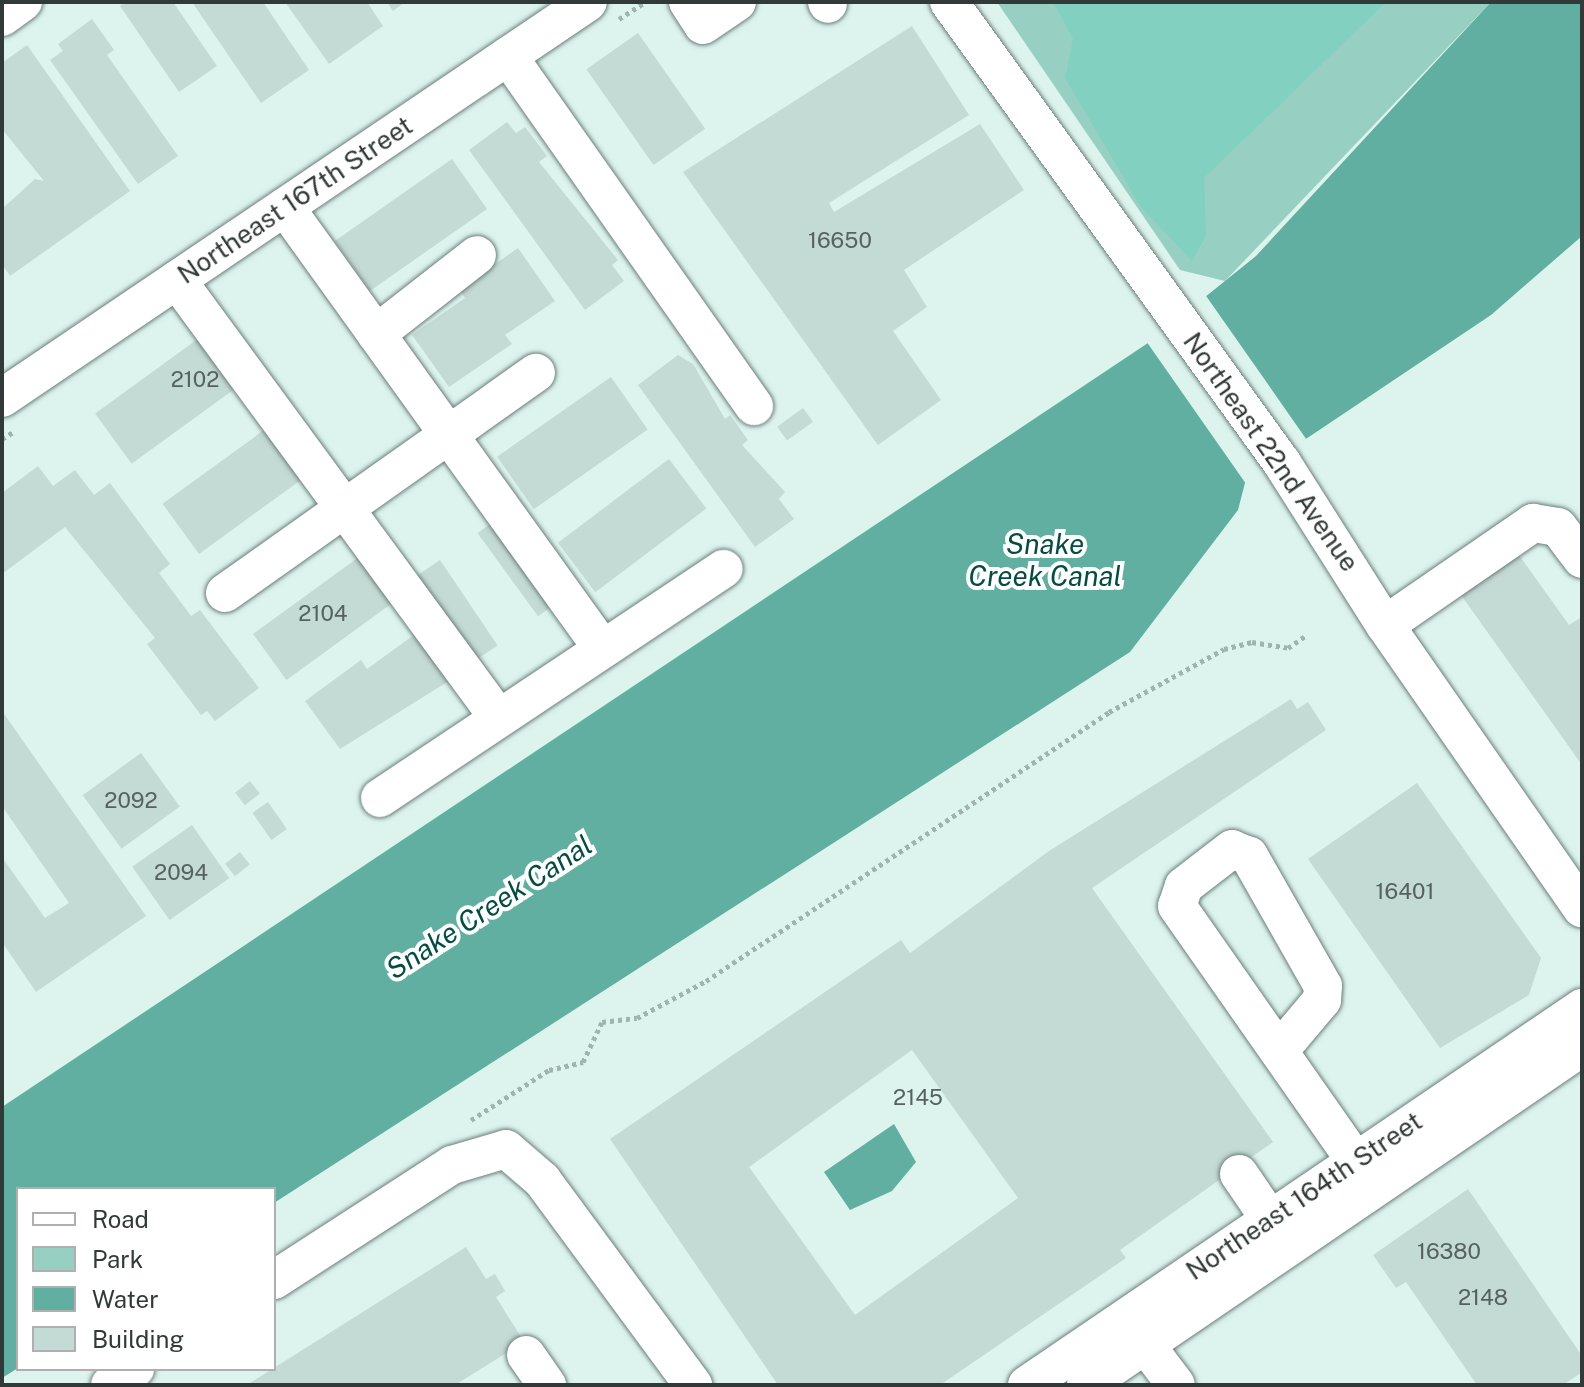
<!DOCTYPE html>
<html>
<head>
<meta charset="utf-8">
<style>
  body { margin:0 }
  #map { position:relative; width:1584px; height:1387px; overflow:hidden; background:#ddf4ee; font-family:"Public Sans",sans-serif }
  div>[style] { position:absolute }
  .green>* { inset:0; background:#98cfc3 }
  .forest>* { inset:0; background:#82d0bf }
  .water>* { inset:0; background:#61afa0 }
  .pier>* { inset:0; background:#ddf4ee; transform-origin:0 0 }
  .building>* { inset:0; background:#c4dad4; transform-origin:0 0 }
  .path>* { height:5px; margin-top:-2.5px; transform-origin:0; background:repeating-linear-gradient(90deg,#a1b3ae 0 4px,transparent 0 8px) }
  .roads { filter:drop-shadow(0 0 2px #6b7f7a) drop-shadow(0 0 2px #6b7f7a) }
  .minor>* { height:38px; margin:-19px; padding:0 19px; transform-origin:19px; border-radius:19px; background:#fff }
  span { translate:-50% -50%; white-space:nowrap; text-align:center; line-height:1.15; -webkit-text-stroke:8px #fff; paint-order:stroke }
  .number-label { font-size:22px; color:#56625f }
  .number-label span { -webkit-text-stroke-width:0 }
  .street-label { font-size:26px; color:#313a38 }
  .water-label { font-size:28px; color:#054d42; font-style:italic }
  .frame { position:absolute; inset:0; border:4px solid #313a38; pointer-events:none }
  .legend { position:absolute; left:16px; top:1187px; width:260px; height:184px; box-sizing:border-box; background:#fff; border:2px solid #adb0af; margin:0; padding:10px 14px; list-style:none; font-size:24px; color:#313a38 }
  .legend li { display:flex; align-items:center; gap:16px; height:40px }
  .legend b { width:40px; border:2px solid #adb0af }
</style>
</head>
<body>
<div id="map">
  <div class="green">
    <div style="clip-path:polygon(997px 2px,1491px 2px,1225px 281px,1180px 270px)"></div>
  </div>
  <div class="forest">
    <div style="clip-path:polygon(1053px 2px,1386px 2px,1204px 178px,1206px 236px,1192px 261px,1141px 207px,1065px 78px,1073px 39px)"></div>
  </div>
  <div class="water">
    <div style="clip-path:polygon(1491px 2px,1582px 2px,1582px 236px,1491px 315px,1246px 479px,1238px 510px,1130px 652px,274px 1203px,274px 1189px,18px 1189px,18px 1368px,2px 1378px,2px 1107px,1148px 343px,1256px 256px)"></div>
    <div style="clip-path:polygon(894px 1124px,916px 1162px,892px 1191px,850px 1210px,824px 1172px)"></div>
  </div>
  <div class="pier">
    <div style="left:1204px;top:293px;width:179px;height:75px;rotate:55deg"></div>
  </div>
  <div class="building">
    <div style="clip-path:polygon(125px 2px,173px 2px,217px 66px,179px 92px,120px 6px)"></div>
    <div style="clip-path:polygon(192px 2px,263px 2px,309px 70px,261px 103px)"></div>
    <div style="clip-path:polygon(285px 2px,367px 2px,383px 26px,329px 64px)"></div>
    <div style="clip-path:polygon(387px 2px,405px 2px,393px 11px)"></div>
    <div style="clip-path:polygon(92px 19px,114px 50px,107px 55px,178px 156px,138px 184px,50px 60px,63px 51px,58px 44px)"></div>
    <div style="clip-path:polygon(912px 26px,969px 115px,829px 203px,834px 212px,980px 124px,1024px 190px,904px 270px,927px 307px,893px 331px,941px 400px,878px 445px,683px 172px)"></div>
    <div style="left:638px;top:33px;width:117px;height:63px;rotate:55deg"></div>
    <div style="clip-path:polygon(27px 45px,130px 191px,10px 276px,2px 264px,2px 209px,35px 179px,44px 181px,2px 129px,2px 63px)"></div>
    <div style="clip-path:polygon(507px 122px,516px 133px,525px 127px,547px 156px,539px 162px,618px 260px,612px 265px,624px 281px,585px 310px,469px 150px)"></div>
    <div style="left:452px;top:159px;width:61px;height:143px;rotate:55deg"></div>
    <div style="clip-path:polygon(518px 248px,555px 301px,505px 335px,512px 344px,449px 387px,412px 335px,465px 298px,459px 289px)"></div>
    <div style="left:206px;top:333px;width:62px;height:137px;rotate:54deg"></div>
    <div style="clip-path:polygon(678px 355px,693px 364px,725px 419px,730px 415px,748px 440px,742px 445px,785px 492px,779px 499px,794px 519px,755px 547px,638px 385px)"></div>
    <div style="left:611px;top:377px;width:64px;height:139px;rotate:55deg"></div>
    <div style="left:803px;top:408px;width:17px;height:32px;rotate:54deg"></div>
    <div style="left:271px;top:425px;width:62px;height:134px;rotate:54deg"></div>
    <div style="left:669px;top:459px;width:62px;height:139px;rotate:53deg"></div>
    <div style="clip-path:polygon(38px 466px,53px 486px,75px 470px,94px 495px,110px 483px,170px 564px,159px 573px,191px 616px,200px 610px,259px 688px,215px 721px,207px 711px,201px 715px,147px 644px,155px 638px,65px 527px,2px 574px,2px 493px)"></div>
    <div style="left:501px;top:516px;width:103px;height:29px;rotate:54deg"></div>
    <div style="left:363px;top:554px;width:57px;height:136px;rotate:54deg"></div>
    <div style="clip-path:polygon(1519px 555px,1569px 625px,1582px 617px,1582px 765px,1461px 595px)"></div>
    <div style="left:440px;top:560px;width:103px;height:28px;rotate:56deg"></div>
    <div style="clip-path:polygon(418px 632px,452px 679px,340px 749px,305px 701px,361px 660px,367px 669px)"></div>
    <div style="clip-path:polygon(evenodd,1291px 699px,1297px 709px,1308px 702px,1326px 730px,1092px 888px,1273px 1142px,1120px 1250px,1126px 1258px,940px 1385px,778px 1385px,610px 1139px,901px 940px,910px 953px,1049px 851px,1291px 699px,912px 1050px,1018px 1198px,855px 1315px,749px 1167px,912px 1050px)"></div>
    <div style="clip-path:polygon(2px 711px,146px 916px,36px 992px,2px 942px,2px 857px,45px 918px,69px 903px,2px 806px)"></div>
    <div style="left:141px;top:753px;width:66px;height:72px;rotate:54deg"></div>
    <div style="left:250px;top:781px;width:16px;height:19px;rotate:52deg"></div>
    <div style="clip-path:polygon(1417px 783px,1541px 958px,1529px 995px,1440px 1048px,1308px 859px)"></div>
    <div style="left:268px;top:802px;width:33px;height:19px;rotate:55deg"></div>
    <div style="left:192px;top:825px;width:65px;height:73px;rotate:55deg"></div>
    <div style="left:240px;top:852px;width:16px;height:19px;rotate:52deg"></div>
    <div style="clip-path:polygon(1468px 1189px,1582px 1356px,1582px 1372px,1563px 1385px,1477px 1385px,1406px 1282px,1396px 1288px,1373px 1255px)"></div>
    <div style="clip-path:polygon(466px 1247px,486px 1279px,495px 1274px,505px 1291px,496px 1297px,524px 1342px,455px 1385px,247px 1385px)"></div>
  </div>
  <div class="path">
    <div style="left:619px;top:19px;width:31px;rotate:-33deg"></div>
    <div style="left:2px;top:439px;width:13px;rotate:-32deg"></div>
    <div style="left:471px;top:1120px;width:93px;rotate:-32.7deg"></div>
    <div style="left:549px;top:1070px;width:35px;rotate:-13deg"></div>
    <div style="left:583px;top:1062px;width:44px;rotate:-64.6deg"></div>
    <div style="left:602px;top:1022px;width:35px;rotate:-7deg"></div>
    <div style="left:637px;top:1018px;width:78px;rotate:-28.2deg"></div>
    <div style="left:706px;top:981px;width:485px;rotate:-33.7deg"></div>
    <div style="left:1109px;top:712px;width:131px;rotate:-28.7deg"></div>
    <div style="left:1224px;top:649px;width:29px;rotate:-14deg"></div>
    <div style="left:1252px;top:642px;width:36px;rotate:9deg"></div>
    <div style="left:1288px;top:648px;width:21px;rotate:-35deg"></div>
  </div>
  <div class="roads">
    <div class="minor">
      <div style="left:688px;top:2px;width:27px;rotate:57deg"></div>
      <div style="left:703px;top:25px;width:41px;rotate:-34.1deg"></div>
      <div style="left:827px;top:2px;width:2px;rotate:63deg"></div>
      <div style="left:949px;top:2px;width:569px;rotate:54.16deg"></div>
      <div style="left:1282px;top:463px;width:192px;rotate:57.6deg"></div>
      <div style="left:1385px;top:625px;width:345px;rotate:55.2deg"></div>
      <div style="left:2px;top:17px;width:26px;rotate:-36deg"></div>
      <div style="left:508px;top:56px;width:428px;rotate:54.9deg"></div>
      <div style="left:285px;top:207px;width:543px;rotate:54.29deg"></div>
      <div style="left:177px;top:280px;width:541px;rotate:53.72deg"></div>
      <div style="left:376px;top:334px;width:128px;rotate:-38deg"></div>
      <div style="left:2px;top:398px;width:707px;rotate:-34.05deg"></div>
      <div style="left:225px;top:593px;width:381px;rotate:-35.3deg"></div>
      <div style="left:1385px;top:625px;width:180px;rotate:-34.6deg"></div>
      <div style="left:1533px;top:523px;width:25px;rotate:9deg"></div>
      <div style="left:1558px;top:527px;width:40px;rotate:53deg"></div>
      <div style="left:380px;top:798px;width:413px;rotate:-33.7deg"></div>
      <div style="left:1279px;top:1051px;width:67px;rotate:-49.9deg"></div>
      <div style="left:1322px;top:1000px;width:14px;rotate:-86deg"></div>
      <div style="left:1323px;top:986px;width:150px;rotate:-119.6deg"></div>
      <div style="left:1249px;top:856px;width:18px;rotate:-158deg"></div>
      <div style="left:1232px;top:849px;width:61px;rotate:142.4deg"></div>
      <div style="left:1184px;top:886px;width:21px;rotate:109deg"></div>
      <div style="left:1177px;top:906px;width:312px;rotate:55deg"></div>
      <div style="left:1239px;top:1174px;width:53px;rotate:55.7deg"></div>
      <div style="left:274px;top:1280px;width:212px;rotate:-32.9deg"></div>
      <div style="left:452px;top:1165px;width:56px;rotate:-16.5deg"></div>
      <div style="left:506px;top:1149px;width:48px;rotate:40.7deg"></div>
      <div style="left:542px;top:1180px;width:255px;rotate:53.6deg"></div>
      <div style="left:1145px;top:1344px;width:51px;rotate:52.9deg"></div>
      <div style="left:526px;top:1355px;width:37px;rotate:55deg"></div>
      <div style="left:110px;top:1385px;width:30px;rotate:-33deg"></div>
      <div style="left:1027px;top:1385px;width:671px;rotate:-34.19deg"></div>
      <div style="left:1086px;top:1385px;width:600px;rotate:-34.27deg"></div>
    </div>
  </div>
  <div class="number-label">
    <span style="left:840px;top:241px">16650</span>
    <span style="left:195px;top:380px">2102</span>
    <span style="left:323px;top:614px">2104</span>
    <span style="left:131px;top:801px">2092</span>
    <span style="left:181px;top:873px">2094</span>
    <span style="left:1405px;top:892px">16401</span>
    <span style="left:918px;top:1098px">2145</span>
    <span style="left:1449px;top:1252px">16380</span>
    <span style="left:1483px;top:1298px">2148</span>
  </div>
  <div class="street-label">
    <span style="left:295px;top:200px;rotate:-34deg">Northeast 167th Street</span>
    <span style="left:1271px;top:452px;rotate:55deg">Northeast 22nd Avenue</span>
    <span style="left:1304px;top:1196px;rotate:-34deg">Northeast 164th Street</span>
  </div>
  <div class="water-label">
    <span style="left:1045px;top:560px">Snake<br>Creek Canal</span>
    <span style="left:489px;top:907px;rotate:-33deg">Snake Creek Canal</span>
  </div>
  <div class="frame"></div>
  <ul class="legend">
  <li><b style="height:10px;background:#fff"></b>Road</li>
  <li><b style="height:22px;background:#98cfc3"></b>Park</li>
  <li><b style="height:22px;background:#61afa0"></b>Water</li>
  <li><b style="height:22px;background:#c4dad4"></b>Building</li>
  </ul>
</div>
</body>
</html>
